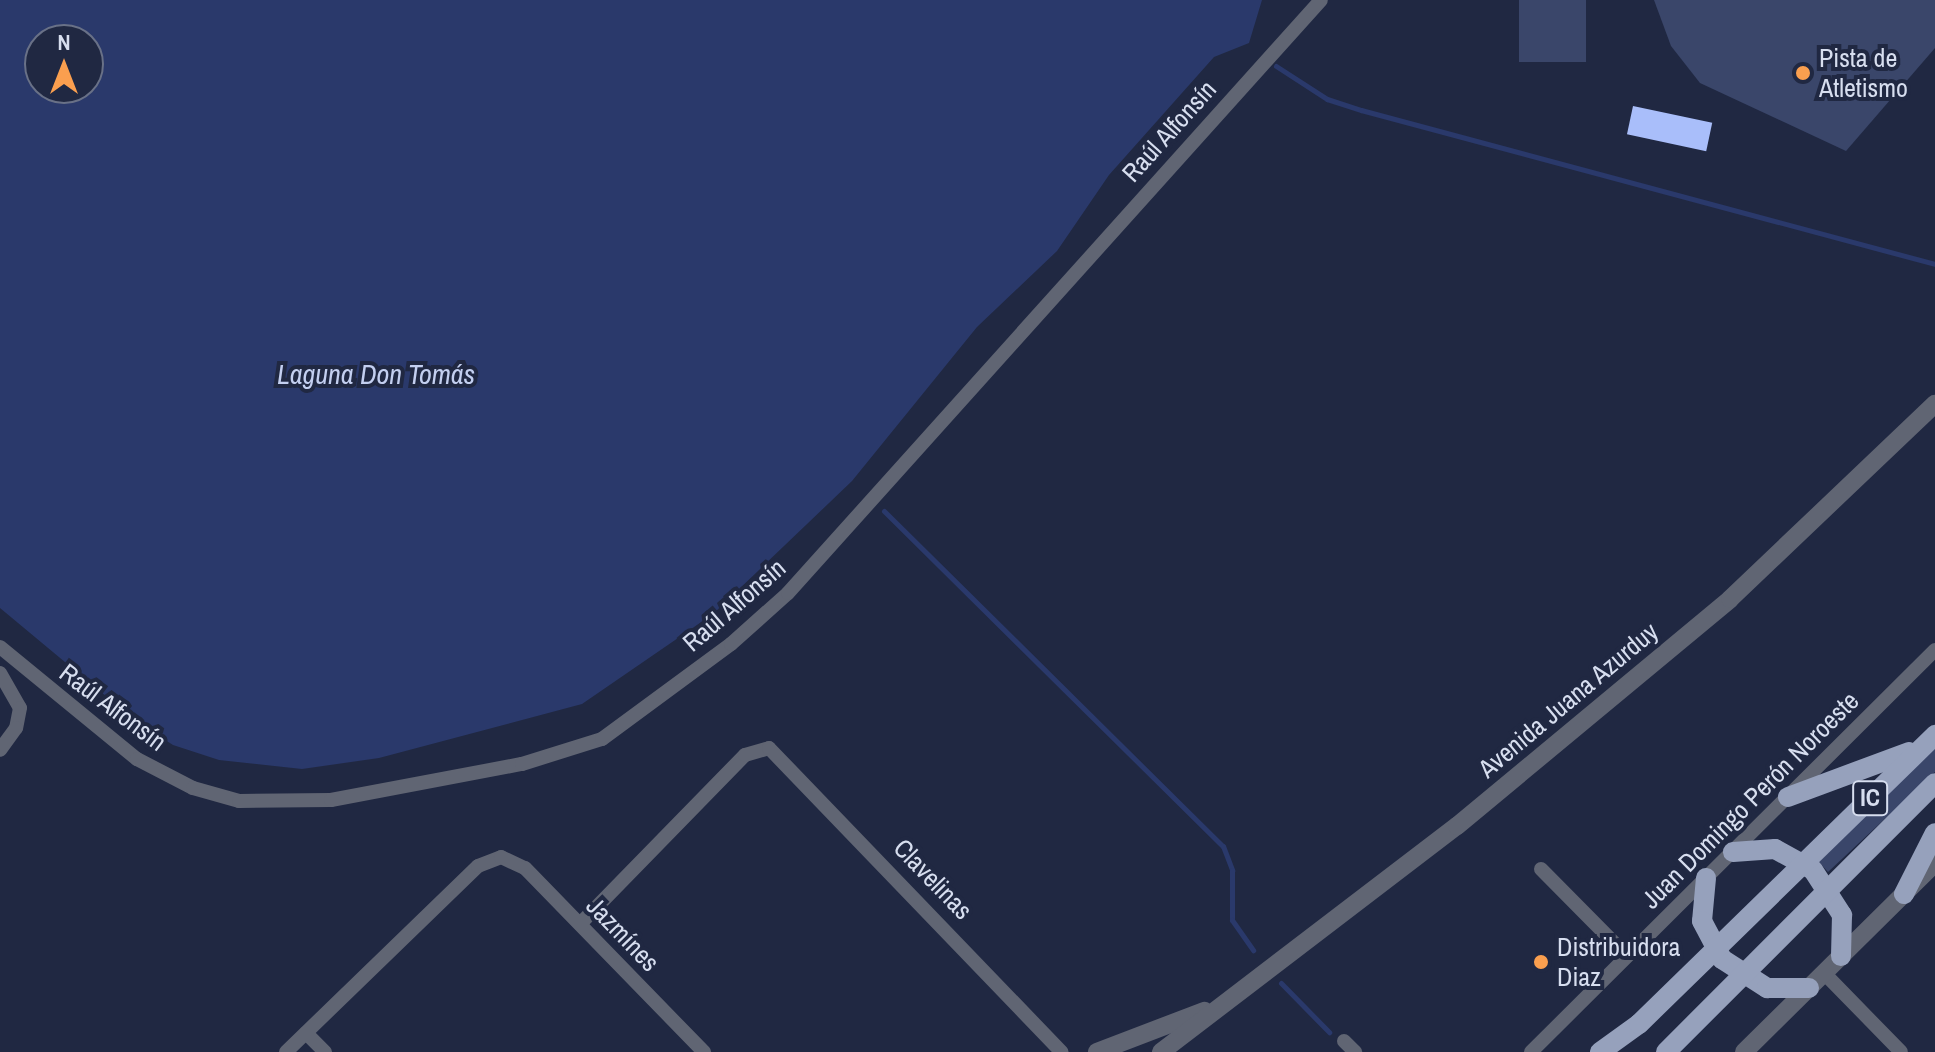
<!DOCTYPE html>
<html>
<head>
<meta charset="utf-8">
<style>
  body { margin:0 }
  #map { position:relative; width:1935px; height:1052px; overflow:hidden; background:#202842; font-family:"Archivo Narrow",sans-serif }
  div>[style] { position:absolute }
  .green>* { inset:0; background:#3a466a; transform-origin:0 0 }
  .water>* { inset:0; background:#2a396b }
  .stream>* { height:5px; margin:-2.5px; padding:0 2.5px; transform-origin:2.5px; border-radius:2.5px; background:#2a396b }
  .building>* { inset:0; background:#a9befa; transform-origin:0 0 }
  .minor>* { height:14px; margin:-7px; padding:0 7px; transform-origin:7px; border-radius:7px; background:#606573 }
  .tertiary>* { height:18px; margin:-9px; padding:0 9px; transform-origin:9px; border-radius:9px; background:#606573 }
  .primary>* { height:20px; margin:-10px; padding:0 10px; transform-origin:10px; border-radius:10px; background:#96a1bc }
  .dots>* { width:22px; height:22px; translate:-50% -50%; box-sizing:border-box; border:4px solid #202842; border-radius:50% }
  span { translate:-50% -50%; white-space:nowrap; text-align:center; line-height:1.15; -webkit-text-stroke:8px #202842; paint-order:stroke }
  .shield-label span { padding:2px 6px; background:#202842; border:2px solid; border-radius:6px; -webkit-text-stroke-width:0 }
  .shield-label { font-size:24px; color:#d7deef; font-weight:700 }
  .poi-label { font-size:26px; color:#d7deef }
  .left { translate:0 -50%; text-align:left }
  .street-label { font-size:26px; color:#d7deef }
  .water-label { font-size:28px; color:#c3cff0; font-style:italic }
  .north { position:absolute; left:24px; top:24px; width:80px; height:80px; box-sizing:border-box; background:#202842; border:2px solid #697187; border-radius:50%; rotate:0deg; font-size:22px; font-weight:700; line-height:32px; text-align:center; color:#d7deef }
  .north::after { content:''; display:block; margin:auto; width:28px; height:36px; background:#fa9f4f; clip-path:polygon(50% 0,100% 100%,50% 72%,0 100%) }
</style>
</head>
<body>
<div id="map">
  <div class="green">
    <div style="left:1519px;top:0;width:67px;height:62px"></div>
    <div style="clip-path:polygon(1654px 0,1935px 0,1935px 48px,1846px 151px,1700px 83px,1671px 46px)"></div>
    <div style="clip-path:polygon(1935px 746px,1935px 772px,1828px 872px,1819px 862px)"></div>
  </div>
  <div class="water">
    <div style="clip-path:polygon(evenodd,0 0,1262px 0,1249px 43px,1214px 57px,1109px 175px,1057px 251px,977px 327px,852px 481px,713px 614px,582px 704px,379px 758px,302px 769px,219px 760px,173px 745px,137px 722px,0 608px,0 0,40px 40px,88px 40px,88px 88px,40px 88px,40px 40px)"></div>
  </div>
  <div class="stream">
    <div style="left:1276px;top:66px;width:61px;rotate:32.9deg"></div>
    <div style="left:1327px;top:99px;width:36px;rotate:18deg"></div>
    <div style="left:1361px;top:110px;width:594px;rotate:15.02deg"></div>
    <div style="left:884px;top:511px;width:477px;rotate:44.7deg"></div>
    <div style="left:1223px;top:846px;width:26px;rotate:69deg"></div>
    <div style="left:1232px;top:870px;width:50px;rotate:90deg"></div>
    <div style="left:1232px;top:920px;width:37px;rotate:55deg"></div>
    <div style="left:1281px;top:983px;width:69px;rotate:45.6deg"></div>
  </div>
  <div class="building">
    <div style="left:1633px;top:106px;width:81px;height:29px;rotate:12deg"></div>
  </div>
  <div class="minor">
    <div style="left:0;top:647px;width:177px;rotate:39.3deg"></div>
    <div style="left:137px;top:759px;width:63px;rotate:27.4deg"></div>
    <div style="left:193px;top:788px;width:48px;rotate:15.8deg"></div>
    <div style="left:239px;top:801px;width:92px;rotate:-0.6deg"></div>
    <div style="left:331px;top:800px;width:194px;rotate:-10.7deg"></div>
    <div style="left:522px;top:764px;width:84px;rotate:-17.4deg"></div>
    <div style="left:602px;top:739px;width:160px;rotate:-36.4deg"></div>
    <div style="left:731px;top:644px;width:76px;rotate:-41.8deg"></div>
    <div style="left:788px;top:593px;width:797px;rotate:-48.05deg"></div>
    <div style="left:0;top:673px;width:40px;rotate:60.3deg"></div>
    <div style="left:20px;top:708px;width:20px;rotate:101deg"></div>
    <div style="left:16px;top:728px;width:27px;rotate:126deg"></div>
    <div style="left:1541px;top:869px;width:122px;rotate:45.3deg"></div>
    <div style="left:580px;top:924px;width:236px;rotate:-45.7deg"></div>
    <div style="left:745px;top:755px;width:25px;rotate:-16deg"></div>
    <div style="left:769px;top:748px;width:422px;rotate:46.1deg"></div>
    <div style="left:1824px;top:973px;width:110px;rotate:45.7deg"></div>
    <div style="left:306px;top:1033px;width:27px;rotate:45deg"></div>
    <div style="left:1344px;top:1041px;width:16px;rotate:45deg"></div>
    <div style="left:286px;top:1052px;width:267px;rotate:-44.1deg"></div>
    <div style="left:478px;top:866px;width:25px;rotate:-21deg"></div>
    <div style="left:501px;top:857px;width:26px;rotate:25deg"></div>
    <div style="left:525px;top:868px;width:257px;rotate:45.8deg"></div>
    <div style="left:1531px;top:1052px;width:570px;rotate:-44.86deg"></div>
  </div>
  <div class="tertiary">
    <div style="left:1097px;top:1052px;width:115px;rotate:-21deg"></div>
    <div style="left:1161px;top:1052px;width:372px;rotate:-37.4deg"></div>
    <div style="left:1457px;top:826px;width:355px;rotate:-39.7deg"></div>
    <div style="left:1730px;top:599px;width:283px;rotate:-43.6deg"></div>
    <div style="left:1744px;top:1052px;width:269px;rotate:-44.7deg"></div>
  </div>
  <div class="primary">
    <div style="left:1788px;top:797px;width:129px;rotate:-20.4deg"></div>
    <div style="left:1733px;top:852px;width:42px;rotate:-4.1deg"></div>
    <div style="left:1775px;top:849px;width:43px;rotate:28.9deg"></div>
    <div style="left:1813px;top:870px;width:54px;rotate:57.2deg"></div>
    <div style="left:1842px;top:915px;width:41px;rotate:91.4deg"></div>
    <div style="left:1706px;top:878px;width:43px;rotate:95.3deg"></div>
    <div style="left:1702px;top:921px;width:43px;rotate:62.2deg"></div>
    <div style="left:1722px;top:959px;width:54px;rotate:32.8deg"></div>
    <div style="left:1767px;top:988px;width:42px"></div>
    <div style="left:1904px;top:894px;width:68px;rotate:-63.1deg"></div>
    <div style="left:1600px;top:1052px;width:48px;rotate:-35.7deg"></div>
    <div style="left:1639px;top:1024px;width:414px;rotate:-44.3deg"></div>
    <div style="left:1666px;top:1052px;width:380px;rotate:-45deg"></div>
  </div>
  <div class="dots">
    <div style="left:1803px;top:73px;background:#fa9f4f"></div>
    <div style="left:1541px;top:962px;background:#fa9f4f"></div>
  </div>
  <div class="shield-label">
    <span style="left:1870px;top:798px">IC</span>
  </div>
  <div class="poi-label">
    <span class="left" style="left:1819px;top:73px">Pista de<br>Atletismo</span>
    <span class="left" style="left:1557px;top:962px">Distribuidora<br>Diaz</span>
  </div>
  <div class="street-label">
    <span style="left:1169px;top:131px;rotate:-48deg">Raúl Alfonsín</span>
    <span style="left:734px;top:605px;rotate:-41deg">Raúl Alfonsín</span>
    <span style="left:1568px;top:700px;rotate:-40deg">Avenida Juana Azurduy</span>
    <span style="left:113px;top:707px;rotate:37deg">Raúl Alfonsín</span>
    <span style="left:1750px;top:800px;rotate:-45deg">Juan Domingo Perón Noroeste</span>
    <span style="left:933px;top:879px;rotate:46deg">Clavelinas</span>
    <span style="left:623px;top:934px;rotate:46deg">Jazmínes</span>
  </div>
  <div class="water-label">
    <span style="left:376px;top:374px">Laguna Don Tomás</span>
  </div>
  <div class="north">N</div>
</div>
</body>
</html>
